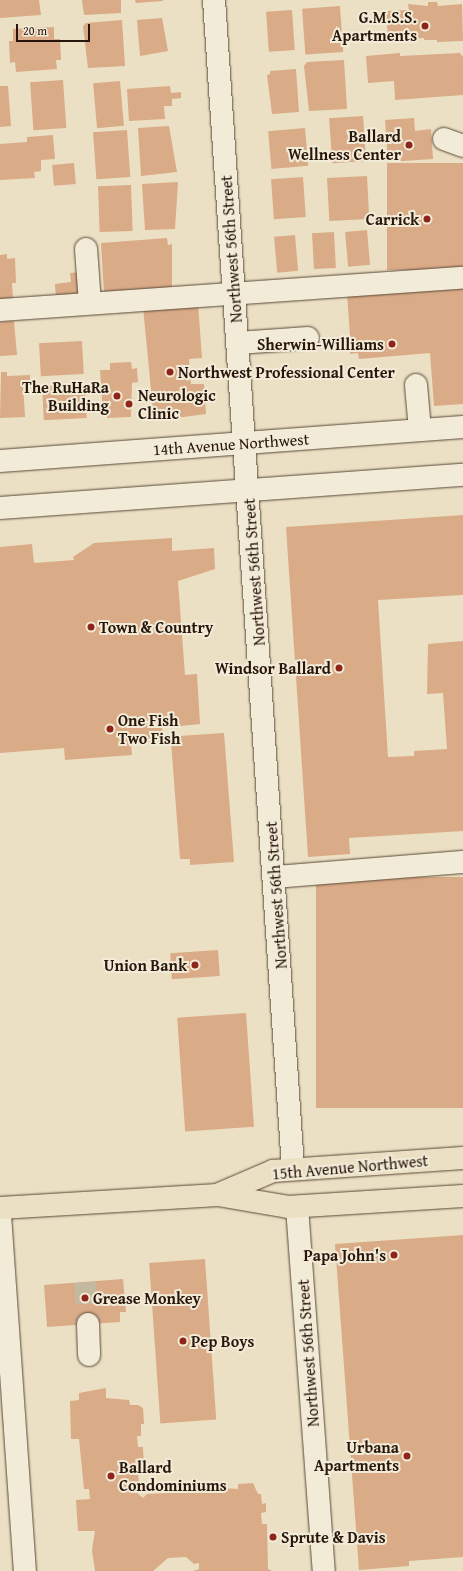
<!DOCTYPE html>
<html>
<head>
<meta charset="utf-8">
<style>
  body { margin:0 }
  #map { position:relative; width:463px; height:1571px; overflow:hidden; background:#ebe0c3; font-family:"Gentium Book Plus",serif }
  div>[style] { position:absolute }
  .building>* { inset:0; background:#daab87; transform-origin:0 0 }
  .minor-tunnel>* { height:22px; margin-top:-11px; transform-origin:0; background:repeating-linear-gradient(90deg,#c4b89e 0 22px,transparent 0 33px) }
  .roads { filter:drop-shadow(0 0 1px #594838) drop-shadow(0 0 1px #594838) }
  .minor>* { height:22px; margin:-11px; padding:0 11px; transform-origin:11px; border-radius:11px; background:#f2ebd8 }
  .major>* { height:22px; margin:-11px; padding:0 11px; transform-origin:11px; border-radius:11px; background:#ebe0c3 }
  .dots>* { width:11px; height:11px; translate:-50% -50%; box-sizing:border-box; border:2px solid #f2ebd8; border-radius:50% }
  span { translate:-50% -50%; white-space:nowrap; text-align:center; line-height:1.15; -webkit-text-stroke:4px #f2ebd8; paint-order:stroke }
  .poi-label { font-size:16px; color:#28160a; font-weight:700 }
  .right { translate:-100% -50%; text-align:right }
  .left { translate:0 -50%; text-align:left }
  .street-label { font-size:16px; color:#28160a }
  .scale { position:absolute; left:16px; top:24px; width:74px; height:18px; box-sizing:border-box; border:2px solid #28160a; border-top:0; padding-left:5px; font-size:12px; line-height:14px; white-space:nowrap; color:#28160a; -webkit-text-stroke:3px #f2ebd8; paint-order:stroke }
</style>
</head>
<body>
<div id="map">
  <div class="building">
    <div style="clip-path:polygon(0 0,39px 0,41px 15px,0 18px)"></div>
    <div style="clip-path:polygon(82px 0,121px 0,121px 13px,84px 15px)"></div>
    <div style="clip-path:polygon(135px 0,163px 0,163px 1px,136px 3px)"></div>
    <div style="clip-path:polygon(428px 2px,437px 2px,438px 6px,462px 4px,463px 41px,437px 42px,437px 40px,424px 40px,424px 38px,388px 40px,386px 11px,409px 10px,408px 4px,428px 6px)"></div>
    <div style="left:340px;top:6px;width:46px;height:38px;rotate:86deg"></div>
    <div style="left:292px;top:10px;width:40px;height:26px;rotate:86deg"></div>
    <div style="clip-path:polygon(162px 18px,168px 51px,140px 56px,137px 20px)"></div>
    <div style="clip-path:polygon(122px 20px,125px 66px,88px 68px,83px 26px,86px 23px)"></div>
    <div style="clip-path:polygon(54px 27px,54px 39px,60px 39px,61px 60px,56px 60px,57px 69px,16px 72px,15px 62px,10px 63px,9px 41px,13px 41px,13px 29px)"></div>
    <div style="clip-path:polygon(400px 53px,400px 56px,460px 53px,463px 57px,463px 95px,395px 100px,394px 81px,368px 83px,366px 56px)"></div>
    <div style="clip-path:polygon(344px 60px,347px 109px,309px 111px,304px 66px,307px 62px)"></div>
    <div style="clip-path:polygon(296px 69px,299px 112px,272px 114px,267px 75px,270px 74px,270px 71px)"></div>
    <div style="left:63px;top:80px;width:48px;height:33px;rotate:86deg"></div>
    <div style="left:120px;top:81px;width:45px;height:27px;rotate:85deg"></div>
    <div style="clip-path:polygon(0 86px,8px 86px,11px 126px,0 127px)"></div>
    <div style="clip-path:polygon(170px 86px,171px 93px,181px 92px,181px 98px,172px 99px,172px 106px,164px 106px,165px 119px,129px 121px,127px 89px)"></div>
    <div style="left:363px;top:116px;width:45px;height:34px;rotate:86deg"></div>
    <div style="clip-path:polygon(414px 118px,415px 131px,431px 129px,433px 159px,388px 162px,385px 120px)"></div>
    <div style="clip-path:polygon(169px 126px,177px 172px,141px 176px,138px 128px)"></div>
    <div style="left:305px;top:128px;width:38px;height:37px;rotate:85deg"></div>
    <div style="left:127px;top:130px;width:47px;height:34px;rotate:86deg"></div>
    <div style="clip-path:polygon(53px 135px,55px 159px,41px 160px,41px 171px,34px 172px,35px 178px,0 180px,0 144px,27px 142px,27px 137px)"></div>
    <div style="left:74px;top:163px;width:21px;height:22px;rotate:85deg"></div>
    <div style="left:463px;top:163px;width:107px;height:76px;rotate:90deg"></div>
    <div style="left:367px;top:176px;width:43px;height:40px;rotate:87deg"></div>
    <div style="left:303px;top:177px;width:40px;height:32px;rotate:86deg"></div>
    <div style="clip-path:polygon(178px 182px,175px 229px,145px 230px,142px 184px)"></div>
    <div style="left:131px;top:185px;width:46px;height:33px;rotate:88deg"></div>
    <div style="left:367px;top:230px;width:35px;height:22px;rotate:85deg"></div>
    <div style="left:334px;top:232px;width:36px;height:22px;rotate:87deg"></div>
    <div style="left:295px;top:235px;width:36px;height:21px;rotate:85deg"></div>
    <div style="clip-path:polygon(167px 238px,168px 245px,172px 244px,172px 288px,104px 293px,101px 243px)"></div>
    <div style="clip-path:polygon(7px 254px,7px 259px,15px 258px,16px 283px,12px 283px,13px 299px,0 299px,0 255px)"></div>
    <div style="clip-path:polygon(83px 272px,85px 297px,56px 300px,55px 284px,71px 282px,70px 273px)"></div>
    <div style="clip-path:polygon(463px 285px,463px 404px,434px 406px,430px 353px,359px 359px,358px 353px,350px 354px,350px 349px,347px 349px,346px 337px,350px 336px,347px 294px)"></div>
    <div style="clip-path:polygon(198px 304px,202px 358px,189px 359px,191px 384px,204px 384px,206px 414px,154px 421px,143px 307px)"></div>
    <div style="clip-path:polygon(14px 321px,17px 355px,0 356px,0 322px)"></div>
    <div style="left:82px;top:341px;width:33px;height:43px;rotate:87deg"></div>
    <div style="clip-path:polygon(131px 362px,132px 369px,137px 368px,138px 382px,132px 383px,131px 417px,107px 418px,107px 412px,103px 412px,100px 370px,110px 370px,110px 363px)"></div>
    <div style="clip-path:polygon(1px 372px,7px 372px,7px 376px,30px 375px,30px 384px,23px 384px,25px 417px,0 418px)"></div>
    <div style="left:85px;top:384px;width:34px;height:43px;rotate:87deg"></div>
    <div style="clip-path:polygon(463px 515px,463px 595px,378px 600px,388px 757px,414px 756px,414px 751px,447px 749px,443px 693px,427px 694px,428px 644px,463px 641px,463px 831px,349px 838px,350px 854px,308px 857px,286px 527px)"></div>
    <div style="clip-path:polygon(172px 538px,172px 551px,214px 548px,215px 569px,178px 581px,185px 675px,197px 674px,200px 724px,162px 728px,163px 742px,131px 743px,132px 755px,65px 760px,64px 748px,0 753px,0 547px,32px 544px,34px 563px,74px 560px,73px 557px,94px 543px)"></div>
    <div style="clip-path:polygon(224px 733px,234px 862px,190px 865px,190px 859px,180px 859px,171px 742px,180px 741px,179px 736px)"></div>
    <div style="left:463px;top:877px;width:231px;height:147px;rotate:90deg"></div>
    <div style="left:218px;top:950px;width:26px;height:48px;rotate:86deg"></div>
    <div style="left:246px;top:1013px;width:114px;height:69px;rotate:86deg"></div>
    <div style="clip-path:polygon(463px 1235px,463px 1557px,409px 1561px,409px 1566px,359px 1570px,335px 1244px)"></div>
    <div style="left:205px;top:1259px;width:161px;height:56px;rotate:86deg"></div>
    <div style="clip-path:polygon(123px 1279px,126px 1312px,120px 1312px,120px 1322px,47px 1327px,44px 1285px)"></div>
    <div style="clip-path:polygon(106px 1388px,106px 1398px,129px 1400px,130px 1405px,138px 1405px,143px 1408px,144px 1424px,141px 1424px,141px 1436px,137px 1436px,138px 1447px,143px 1447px,144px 1469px,138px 1469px,139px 1489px,136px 1492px,143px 1498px,147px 1494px,184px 1492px,190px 1486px,238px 1489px,238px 1484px,253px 1483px,258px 1494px,261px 1494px,262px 1504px,266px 1503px,266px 1512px,261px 1513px,262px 1524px,267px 1524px,268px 1569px,272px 1571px,193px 1571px,199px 1569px,199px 1563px,194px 1564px,186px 1557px,168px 1558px,153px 1571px,95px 1571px,92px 1550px,95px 1531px,78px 1531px,76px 1500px,90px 1499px,89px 1489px,84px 1489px,79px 1439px,71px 1439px,70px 1401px,79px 1400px,79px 1393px)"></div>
  </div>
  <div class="minor-tunnel">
    <div style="left:85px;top:1282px;width:42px;rotate:85.9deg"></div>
  </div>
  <div class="roads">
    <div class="minor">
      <div style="left:214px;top:0;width:1171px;rotate:86.13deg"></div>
      <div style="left:444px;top:139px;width:20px;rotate:20deg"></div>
      <div style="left:86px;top:249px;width:54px;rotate:85.8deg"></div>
      <div style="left:0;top:310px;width:464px;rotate:-4deg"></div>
      <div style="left:238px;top:343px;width:70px;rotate:-4.1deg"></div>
      <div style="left:416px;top:385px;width:45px;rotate:84.9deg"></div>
      <div style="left:0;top:461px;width:464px;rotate:-4.2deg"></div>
      <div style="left:0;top:508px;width:464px;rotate:-4.1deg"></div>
      <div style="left:275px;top:877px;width:189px;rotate:-4.6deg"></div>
      <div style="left:297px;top:1207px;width:365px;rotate:85.8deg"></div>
      <div style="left:0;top:1215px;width:357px;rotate:86deg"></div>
      <div style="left:88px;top:1324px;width:31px;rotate:88deg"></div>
    </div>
    <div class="major">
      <div style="left:219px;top:1194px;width:59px;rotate:-23.1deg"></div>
      <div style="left:273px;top:1171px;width:190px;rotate:-3.9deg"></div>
      <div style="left:0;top:1208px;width:218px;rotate:-3.4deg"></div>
      <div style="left:218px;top:1195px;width:71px;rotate:9.7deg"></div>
      <div style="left:288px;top:1207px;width:175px;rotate:-3.6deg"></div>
    </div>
  </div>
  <div class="dots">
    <div style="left:425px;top:26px;background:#8f2418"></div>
    <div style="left:409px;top:145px;background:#8f2418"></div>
    <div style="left:427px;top:219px;background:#8f2418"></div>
    <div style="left:392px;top:344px;background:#8f2418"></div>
    <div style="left:170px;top:372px;background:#8f2418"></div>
    <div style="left:117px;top:396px;background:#8f2418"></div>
    <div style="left:129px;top:404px;background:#8f2418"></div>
    <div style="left:91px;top:627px;background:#8f2418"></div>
    <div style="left:339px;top:668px;background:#8f2418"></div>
    <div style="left:110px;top:729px;background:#8f2418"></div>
    <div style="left:195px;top:965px;background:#8f2418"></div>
    <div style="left:394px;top:1255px;background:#8f2418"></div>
    <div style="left:85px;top:1298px;background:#8f2418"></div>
    <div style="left:183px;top:1341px;background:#8f2418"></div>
    <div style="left:407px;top:1456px;background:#8f2418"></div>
    <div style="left:111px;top:1476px;background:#8f2418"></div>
    <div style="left:273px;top:1537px;background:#8f2418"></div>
  </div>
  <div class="poi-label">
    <span class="right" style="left:417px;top:26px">G.M.S.S.<br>Apartments</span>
    <span class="right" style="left:401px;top:145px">Ballard<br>Wellness Center</span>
    <span class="right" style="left:419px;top:219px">Carrick</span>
    <span class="right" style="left:384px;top:344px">Sherwin-Williams</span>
    <span class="left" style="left:178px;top:372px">Northwest Professional Center</span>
    <span class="right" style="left:109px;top:396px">The RuHaRa<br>Building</span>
    <span class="left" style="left:138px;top:404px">Neurologic<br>Clinic</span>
    <span class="left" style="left:99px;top:627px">Town &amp; Country</span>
    <span class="right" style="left:331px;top:668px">Windsor Ballard</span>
    <span class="left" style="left:118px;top:729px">One Fish<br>Two Fish</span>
    <span class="right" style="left:187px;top:965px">Union Bank</span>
    <span class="right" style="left:386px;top:1255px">Papa John's</span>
    <span class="left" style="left:93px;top:1298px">Grease Monkey</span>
    <span class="left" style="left:191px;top:1341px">Pep Boys</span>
    <span class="right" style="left:399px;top:1456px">Urbana<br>Apartments</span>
    <span class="left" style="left:119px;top:1476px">Ballard<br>Condominiums</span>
    <span class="left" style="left:281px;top:1537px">Sprute &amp; Davis</span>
  </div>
  <div class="street-label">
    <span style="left:231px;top:249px;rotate:-94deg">Northwest 56th Street</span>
    <span style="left:231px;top:444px;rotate:-4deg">14th Avenue Northwest</span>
    <span style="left:254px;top:572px;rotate:-94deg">Northwest 56th Street</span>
    <span style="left:276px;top:895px;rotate:-94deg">Northwest 56th Street</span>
    <span style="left:350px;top:1167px;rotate:-5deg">15th Avenue Northwest</span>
    <span style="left:308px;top:1353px;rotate:-94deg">Northwest 56th Street</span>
  </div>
  <div class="scale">20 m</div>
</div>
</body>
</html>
